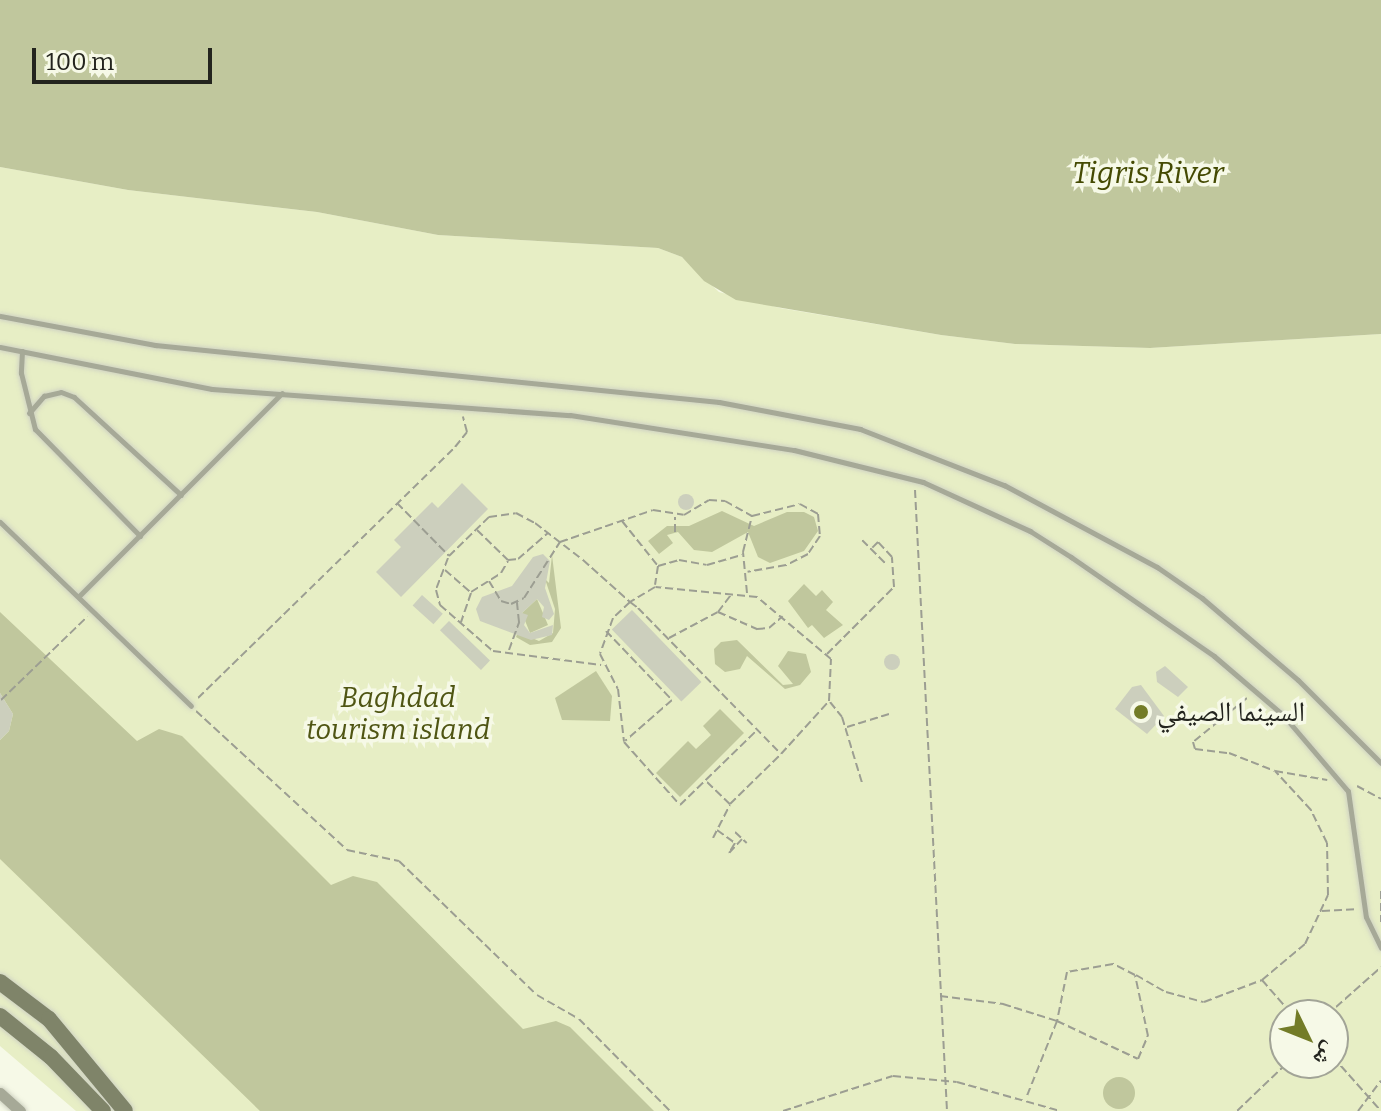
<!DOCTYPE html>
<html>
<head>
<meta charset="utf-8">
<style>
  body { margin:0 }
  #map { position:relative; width:1381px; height:1111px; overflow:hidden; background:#f6f9e7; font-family:Bitter,"Noto Naskh Arabic",serif }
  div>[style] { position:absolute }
  .green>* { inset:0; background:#e7eec5 }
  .water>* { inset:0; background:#c0c79d }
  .round { border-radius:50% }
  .building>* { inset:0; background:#cccfbd; transform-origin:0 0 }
  .path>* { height:2px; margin-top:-1px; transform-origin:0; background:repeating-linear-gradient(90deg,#9c9e92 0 8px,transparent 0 12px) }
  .roads { filter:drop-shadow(0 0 2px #d0d3c3) drop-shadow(0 0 2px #d0d3c3) }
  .service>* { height:5px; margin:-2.5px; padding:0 2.5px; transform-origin:2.5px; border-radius:2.5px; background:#a6a997 }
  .minor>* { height:11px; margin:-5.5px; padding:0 5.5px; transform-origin:5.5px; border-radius:5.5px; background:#a6a997 }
  .secondary>* { height:16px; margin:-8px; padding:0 8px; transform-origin:8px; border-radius:8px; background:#7f8469 }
  .dots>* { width:22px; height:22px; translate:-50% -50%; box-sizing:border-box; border:4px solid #f6f9e7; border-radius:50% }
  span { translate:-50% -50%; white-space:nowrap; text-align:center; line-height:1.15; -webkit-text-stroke:7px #f6f9e7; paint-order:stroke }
  .park-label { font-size:28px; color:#4f5513; font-style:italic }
  .poi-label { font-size:28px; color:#23241e }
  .left { translate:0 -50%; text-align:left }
  .water-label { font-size:30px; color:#444a02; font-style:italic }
  .north { position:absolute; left:1269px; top:999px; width:80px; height:80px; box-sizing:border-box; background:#f6f9e7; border:2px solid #a2a497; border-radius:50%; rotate:133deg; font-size:22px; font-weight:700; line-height:32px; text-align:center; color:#23241e }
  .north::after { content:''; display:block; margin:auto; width:28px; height:36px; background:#737c27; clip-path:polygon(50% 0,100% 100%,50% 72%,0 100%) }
  .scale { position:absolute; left:32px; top:48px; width:180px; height:36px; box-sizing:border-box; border:4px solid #23241e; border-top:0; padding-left:10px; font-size:24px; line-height:28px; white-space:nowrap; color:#23241e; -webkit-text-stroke:6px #f6f9e7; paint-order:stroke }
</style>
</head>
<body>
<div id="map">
  <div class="green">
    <div style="clip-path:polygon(evenodd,0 167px,128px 190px,317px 212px,438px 235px,658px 248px,682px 257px,719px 292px,780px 308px,941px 335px,1015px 344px,1150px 348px,1381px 334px,1381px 1111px,76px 1111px,0 1046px,0 167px,1285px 1015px,1333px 1015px,1333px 1063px,1285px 1063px,1285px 1015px)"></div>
  </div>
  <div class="water">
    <div style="clip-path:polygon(0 0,1381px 0,1381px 334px,1150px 348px,1015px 344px,941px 335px,736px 300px,704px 281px,682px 257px,658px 248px,438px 235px,317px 212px,128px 190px,0 167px)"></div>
    <div style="clip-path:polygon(722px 511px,754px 526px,787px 512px,804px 512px,814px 517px,818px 531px,804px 551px,770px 563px,758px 557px,748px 532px,712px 552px,694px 550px,678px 532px,667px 535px,673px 543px,659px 554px,648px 541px,667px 526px,689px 526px)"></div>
    <div style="clip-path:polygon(552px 555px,561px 628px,552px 642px,530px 645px,516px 637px,518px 632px,539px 641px,553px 633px,555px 609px,545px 579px,549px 583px)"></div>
    <div style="clip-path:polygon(804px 584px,816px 596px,822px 590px,833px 602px,826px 610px,843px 625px,824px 638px,812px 625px,808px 628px,788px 601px)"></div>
    <div style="clip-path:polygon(537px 599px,548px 625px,530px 633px,522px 613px)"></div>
    <div style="clip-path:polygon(0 612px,137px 741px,159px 729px,182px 736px,331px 885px,353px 876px,377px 882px,523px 1029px,556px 1021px,570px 1027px,654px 1111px,260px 1111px,0 859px,0 740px,9px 731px,13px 714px,0 693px)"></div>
    <div style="clip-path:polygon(737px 640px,783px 685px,793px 684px,778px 666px,788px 651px,806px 654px,811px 672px,800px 685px,785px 689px,747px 656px,740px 669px,725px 672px,715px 664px,714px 649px,721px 642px)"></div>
    <div style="clip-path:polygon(596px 671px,612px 696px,610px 721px,562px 720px,555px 698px)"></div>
    <div style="clip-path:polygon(720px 709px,744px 733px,680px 797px,656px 773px,688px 741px,696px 749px,711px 735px,703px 726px)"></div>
    <div class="round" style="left:1103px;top:1077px;width:32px;height:32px"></div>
  </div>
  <div class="building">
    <div style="clip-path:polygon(462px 483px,488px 509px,401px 597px,376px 572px,401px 547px,394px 540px,432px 502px,438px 508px)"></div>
    <div class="round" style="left:678px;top:494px;width:16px;height:16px"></div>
    <div style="clip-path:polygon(543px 554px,550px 561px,545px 588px,554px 614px,549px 620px,542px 617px,544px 607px,537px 599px,522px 613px,528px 615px,524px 625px,530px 633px,553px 625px,552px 635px,531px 640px,480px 621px,476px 609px,482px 597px,512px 586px,533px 557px)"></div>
    <div style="left:422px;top:595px;width:28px;height:14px;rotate:42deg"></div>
    <div style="left:632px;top:610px;width:100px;height:28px;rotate:46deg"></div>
    <div style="left:449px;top:621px;width:57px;height:13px;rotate:44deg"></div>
    <div class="round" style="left:884px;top:654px;width:16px;height:16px"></div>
    <div style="clip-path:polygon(1165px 666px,1188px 687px,1178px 697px,1157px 682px,1156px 672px)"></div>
    <div style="clip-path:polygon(1141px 685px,1164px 716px,1147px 734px,1115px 709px,1132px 687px)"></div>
    <div style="clip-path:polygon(0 693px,13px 714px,9px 731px,0 740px)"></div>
  </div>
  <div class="path">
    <div style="left:915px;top:490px;width:622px;rotate:87.05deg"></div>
    <div style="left:397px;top:503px;width:74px;rotate:45.5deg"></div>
    <div style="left:449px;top:556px;width:56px;rotate:-44.3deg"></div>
    <div style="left:489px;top:517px;width:27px;rotate:-8deg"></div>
    <div style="left:516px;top:513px;width:21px;rotate:28deg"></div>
    <div style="left:535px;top:523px;width:61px;rotate:37.6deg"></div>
    <div style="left:583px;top:560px;width:63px;rotate:41.8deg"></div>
    <div style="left:630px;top:602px;width:10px;rotate:37deg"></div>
    <div style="left:638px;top:608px;width:204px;rotate:45.6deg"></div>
    <div style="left:781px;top:754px;width:72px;rotate:-47.8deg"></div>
    <div style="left:829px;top:701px;width:42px;rotate:-87.3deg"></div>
    <div style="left:831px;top:659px;width:97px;rotate:-140deg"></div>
    <div style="left:757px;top:597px;width:102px;rotate:-174.4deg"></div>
    <div style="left:655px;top:587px;width:29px;rotate:149deg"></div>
    <div style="left:630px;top:602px;width:23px;rotate:137deg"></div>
    <div style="left:613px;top:618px;width:38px;rotate:110deg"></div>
    <div style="left:600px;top:654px;width:39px;rotate:63deg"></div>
    <div style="left:618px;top:689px;width:53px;rotate:83.5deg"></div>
    <div style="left:624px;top:742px;width:84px;rotate:48.4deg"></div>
    <div style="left:680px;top:805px;width:107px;rotate:-44.2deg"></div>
    <div style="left:622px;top:521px;width:58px;rotate:51.3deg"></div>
    <div style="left:658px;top:566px;width:19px;rotate:99deg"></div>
    <div style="left:477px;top:530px;width:43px;rotate:44.1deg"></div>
    <div style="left:508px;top:560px;width:10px;rotate:-6deg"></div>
    <div style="left:518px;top:559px;width:40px;rotate:-41deg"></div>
    <div style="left:675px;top:532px;width:15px;rotate:-90deg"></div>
    <div style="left:862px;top:540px;width:35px;rotate:45deg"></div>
    <div style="left:448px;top:558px;width:34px;rotate:111deg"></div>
    <div style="left:436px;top:590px;width:16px;rotate:75deg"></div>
    <div style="left:440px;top:605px;width:70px;rotate:41deg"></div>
    <div style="left:493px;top:651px;width:109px;rotate:7.4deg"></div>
    <div style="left:658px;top:566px;width:22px;rotate:-16deg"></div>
    <div style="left:679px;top:560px;width:28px;rotate:10deg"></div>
    <div style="left:707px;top:565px;width:36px;rotate:-16deg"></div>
    <div style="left:445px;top:570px;width:35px;rotate:41deg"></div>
    <div style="left:471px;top:593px;width:31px;rotate:109deg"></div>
    <div style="left:489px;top:581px;width:23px;rotate:59deg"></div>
    <div style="left:501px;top:601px;width:10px;rotate:17deg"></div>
    <div style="left:511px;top:604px;width:14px;rotate:-25deg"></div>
    <div style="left:524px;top:598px;width:67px;rotate:-57.3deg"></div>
    <div style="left:560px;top:542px;width:98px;rotate:-19deg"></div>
    <div style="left:653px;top:510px;width:31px;rotate:9deg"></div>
    <div style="left:684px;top:515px;width:29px;rotate:-31deg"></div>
    <div style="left:709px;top:500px;width:16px;rotate:4deg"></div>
    <div style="left:725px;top:501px;width:31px;rotate:29deg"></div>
    <div style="left:471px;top:592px;width:36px;rotate:-32deg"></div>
    <div style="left:501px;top:573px;width:14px;rotate:-60deg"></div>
    <div style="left:747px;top:593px;width:41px;rotate:-95.6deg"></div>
    <div style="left:743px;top:552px;width:37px;rotate:-76deg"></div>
    <div style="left:752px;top:516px;width:49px;rotate:-14deg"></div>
    <div style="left:800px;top:504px;width:21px;rotate:29deg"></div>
    <div style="left:818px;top:514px;width:22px;rotate:85deg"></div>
    <div style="left:820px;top:536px;width:22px;rotate:124deg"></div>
    <div style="left:808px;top:554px;width:25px;rotate:153deg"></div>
    <div style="left:786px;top:565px;width:39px;rotate:170deg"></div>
    <div style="left:718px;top:612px;width:21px;rotate:-53deg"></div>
    <div style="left:606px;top:631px;width:95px;rotate:46.3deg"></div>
    <div style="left:672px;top:700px;width:62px;rotate:138.9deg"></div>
    <div style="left:669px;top:638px;width:55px;rotate:-28deg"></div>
    <div style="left:718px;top:612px;width:43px;rotate:23.6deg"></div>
    <div style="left:757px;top:629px;width:12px;rotate:-5deg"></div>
    <div style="left:769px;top:628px;width:18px;rotate:-41deg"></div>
    <div style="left:509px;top:650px;width:30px;rotate:-70deg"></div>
    <div style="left:519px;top:622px;width:20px;rotate:-96deg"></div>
    <div style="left:827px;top:654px;width:95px;rotate:-45deg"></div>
    <div style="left:894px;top:587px;width:30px;rotate:-94deg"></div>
    <div style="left:892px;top:557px;width:21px;rotate:-133deg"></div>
    <div style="left:878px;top:542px;width:8px;rotate:135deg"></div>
    <div style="left:198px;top:698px;width:359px;rotate:-44.3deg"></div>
    <div style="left:455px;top:447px;width:19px;rotate:-51deg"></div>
    <div style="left:467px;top:432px;width:16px;rotate:-105deg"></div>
    <div style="left:1247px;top:698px;width:70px;rotate:140.8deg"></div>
    <div style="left:1193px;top:742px;width:7px;rotate:74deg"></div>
    <div style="left:1195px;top:749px;width:34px;rotate:7deg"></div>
    <div style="left:1229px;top:753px;width:49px;rotate:21.4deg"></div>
    <div style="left:1275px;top:771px;width:53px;rotate:9.8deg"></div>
    <div style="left:1px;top:700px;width:120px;rotate:-44deg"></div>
    <div style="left:830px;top:702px;width:19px;rotate:51deg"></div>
    <div style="left:842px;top:717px;width:69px;rotate:73.1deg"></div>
    <div style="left:196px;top:711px;width:205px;rotate:42.6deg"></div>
    <div style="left:347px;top:850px;width:53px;rotate:11.9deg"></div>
    <div style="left:399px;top:861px;width:192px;rotate:44.2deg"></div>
    <div style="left:537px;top:995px;width:48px;rotate:29.7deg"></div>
    <div style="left:579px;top:1019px;width:129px;rotate:45.3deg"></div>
    <div style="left:847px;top:727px;width:44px;rotate:-17.2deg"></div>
    <div style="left:707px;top:782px;width:32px;rotate:44deg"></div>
    <div style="left:730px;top:804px;width:70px;rotate:-44.4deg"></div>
    <div style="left:1357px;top:786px;width:27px;rotate:28deg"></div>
    <div style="left:717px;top:830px;width:22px;rotate:36deg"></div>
    <div style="left:735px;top:843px;width:12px;rotate:121deg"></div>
    <div style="left:729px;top:853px;width:19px;rotate:-47deg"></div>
    <div style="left:735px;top:832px;width:16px;rotate:43deg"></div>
    <div style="left:713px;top:838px;width:37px;rotate:-63deg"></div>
    <div style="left:1381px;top:891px;width:31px;rotate:90deg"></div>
    <div style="left:1322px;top:911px;width:33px;rotate:-3deg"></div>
    <div style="left:1136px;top:975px;width:34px;rotate:30deg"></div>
    <div style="left:1166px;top:992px;width:39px;rotate:15deg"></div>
    <div style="left:1204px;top:1002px;width:62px;rotate:-20.8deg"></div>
    <div style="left:1262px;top:980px;width:41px;rotate:48.9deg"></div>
    <div style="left:1262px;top:980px;width:56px;rotate:-39.9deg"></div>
    <div style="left:1305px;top:944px;width:54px;rotate:-64.9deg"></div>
    <div style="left:1328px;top:895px;width:52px;rotate:-91.1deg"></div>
    <div style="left:1327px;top:843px;width:37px;rotate:-116deg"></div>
    <div style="left:1311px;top:810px;width:53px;rotate:-132.7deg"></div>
    <div style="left:940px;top:996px;width:64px;rotate:7.2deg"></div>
    <div style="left:1003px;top:1004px;width:57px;rotate:17.5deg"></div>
    <div style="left:1057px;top:1021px;width:89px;rotate:25.1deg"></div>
    <div style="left:1138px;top:1059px;width:25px;rotate:-67deg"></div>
    <div style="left:1148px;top:1036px;width:62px;rotate:-102deg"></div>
    <div style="left:1135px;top:975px;width:25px;rotate:-153deg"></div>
    <div style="left:1113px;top:964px;width:47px;rotate:170.1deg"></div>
    <div style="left:1067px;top:972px;width:50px;rotate:101.5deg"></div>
    <div style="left:1057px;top:1021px;width:83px;rotate:111.9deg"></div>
    <div style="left:1336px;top:1007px;width:60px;rotate:-41.6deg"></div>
    <div style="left:1333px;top:1057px;width:72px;rotate:48.4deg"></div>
    <div style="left:783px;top:1111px;width:115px;rotate:-17.7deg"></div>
    <div style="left:893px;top:1076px;width:64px;rotate:5.4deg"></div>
    <div style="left:957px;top:1082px;width:107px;rotate:15.7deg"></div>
    <div style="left:1237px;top:1111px;width:68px;rotate:-43.8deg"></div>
    <div style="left:1358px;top:1111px;width:38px;rotate:-53deg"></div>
  </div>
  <div class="roads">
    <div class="service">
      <div style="left:0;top:316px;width:158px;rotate:10.6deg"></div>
      <div style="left:155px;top:345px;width:567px;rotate:5.77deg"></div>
      <div style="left:719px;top:402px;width:144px;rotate:10.8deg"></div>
      <div style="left:860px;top:429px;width:155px;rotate:21.3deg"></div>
      <div style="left:1004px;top:485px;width:174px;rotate:28.2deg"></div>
      <div style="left:1157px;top:567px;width:55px;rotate:34.6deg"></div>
      <div style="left:1202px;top:598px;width:126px;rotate:40.5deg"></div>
      <div style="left:1298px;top:680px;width:117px;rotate:45deg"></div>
      <div style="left:0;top:347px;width:216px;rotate:11.2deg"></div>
      <div style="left:212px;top:389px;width:359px;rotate:4.2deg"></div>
      <div style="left:570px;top:415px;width:227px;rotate:8.9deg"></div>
      <div style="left:794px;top:450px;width:133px;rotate:13.9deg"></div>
      <div style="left:923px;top:482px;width:118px;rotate:24.6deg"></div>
      <div style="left:1030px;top:531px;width:49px;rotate:32.4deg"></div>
      <div style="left:1071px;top:557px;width:174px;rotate:34.7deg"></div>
      <div style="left:1214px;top:656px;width:91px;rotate:40.5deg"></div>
      <div style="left:1283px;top:715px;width:100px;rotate:49.5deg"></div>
      <div style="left:1348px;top:791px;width:127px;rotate:81.9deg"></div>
      <div style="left:1366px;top:917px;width:34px;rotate:64deg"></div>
      <div style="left:22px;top:351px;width:22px;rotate:93deg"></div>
      <div style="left:21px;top:373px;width:58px;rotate:76deg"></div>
      <div style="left:35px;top:429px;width:150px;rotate:45.5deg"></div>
      <div style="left:29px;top:413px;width:23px;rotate:-49deg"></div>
      <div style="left:44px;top:396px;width:17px;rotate:-13deg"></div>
      <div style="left:61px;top:392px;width:14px;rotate:21deg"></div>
      <div style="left:74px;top:397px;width:145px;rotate:42.5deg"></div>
      <div style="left:0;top:522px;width:265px;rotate:43.9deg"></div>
      <div style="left:79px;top:596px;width:287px;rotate:-45deg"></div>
    </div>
    <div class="minor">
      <div style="left:0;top:1093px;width:27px;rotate:42deg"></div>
    </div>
    <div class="secondary">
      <div style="left:0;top:982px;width:61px;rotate:37.1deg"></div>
      <div style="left:49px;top:1019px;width:119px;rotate:50.4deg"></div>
      <div style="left:0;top:1016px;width:65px;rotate:38.8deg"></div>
      <div style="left:51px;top:1057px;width:75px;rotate:46.1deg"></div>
    </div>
  </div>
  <div class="dots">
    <div style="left:1141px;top:712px;background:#737c27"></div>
  </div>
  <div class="park-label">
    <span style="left:398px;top:714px">Baghdad<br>tourism island</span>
  </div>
  <div class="poi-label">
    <span class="left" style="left:1157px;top:712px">السينما الصيفي</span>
  </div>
  <div class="water-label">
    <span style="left:1148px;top:173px">Tigris River</span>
  </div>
  <div class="north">ش</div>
  <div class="scale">100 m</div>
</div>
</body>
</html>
